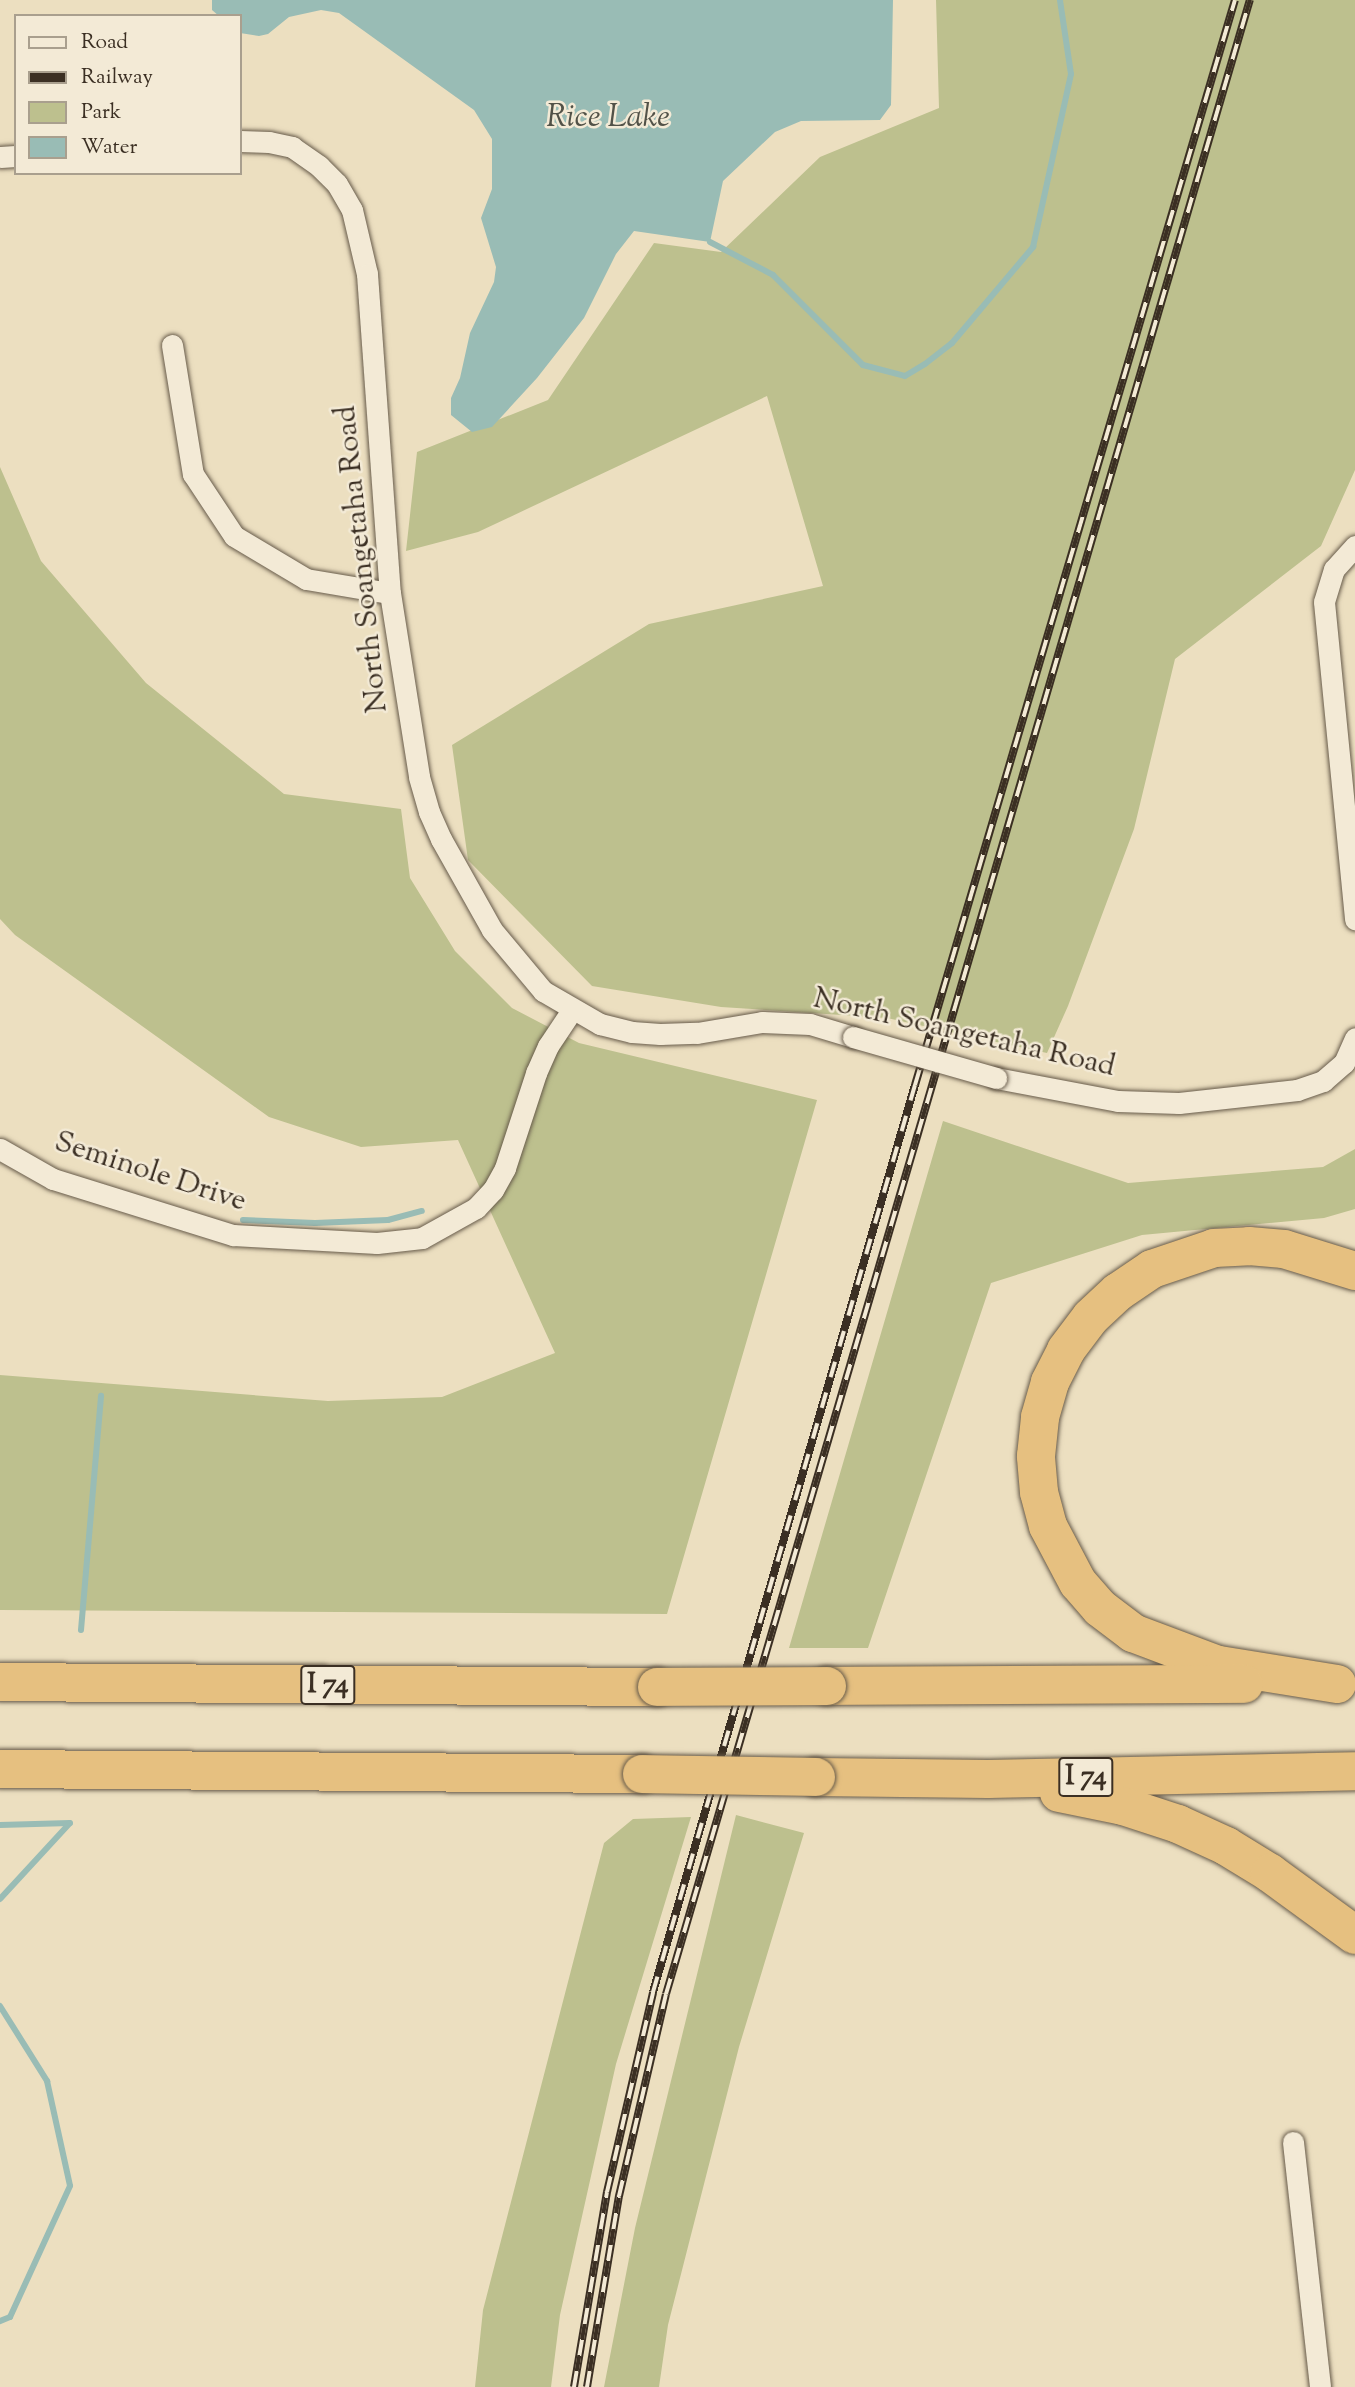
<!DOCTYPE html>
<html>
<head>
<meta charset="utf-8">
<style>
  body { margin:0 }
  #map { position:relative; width:1355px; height:2387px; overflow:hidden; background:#ecdfc0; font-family:"Sorts Mill Goudy",serif }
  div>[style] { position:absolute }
  .green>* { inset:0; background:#bdc08e }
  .water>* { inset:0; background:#99bcb5 }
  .stream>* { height:6px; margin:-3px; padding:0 3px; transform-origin:3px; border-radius:3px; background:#99bcb5 }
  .roads { filter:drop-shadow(0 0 2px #675b4a) drop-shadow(0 0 2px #675b4a) }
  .street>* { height:21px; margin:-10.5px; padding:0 10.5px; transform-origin:10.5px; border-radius:10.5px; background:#f3ead6 }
  .highway>* { height:38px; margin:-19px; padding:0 19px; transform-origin:19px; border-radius:19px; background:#e6c080 }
  .rail>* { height:8px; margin-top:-4px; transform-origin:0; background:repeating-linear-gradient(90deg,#f3ead6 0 16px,#3b2f23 0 32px); box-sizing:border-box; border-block:2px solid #3b2f23 }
  .bridges { filter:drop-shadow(0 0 2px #675b4a) drop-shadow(0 0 2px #675b4a) }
  .street-bridge>* { height:21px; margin:-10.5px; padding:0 10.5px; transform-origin:10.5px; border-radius:10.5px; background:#f3ead6 }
  .highway-bridge>* { height:38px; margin:-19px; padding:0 19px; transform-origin:19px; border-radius:19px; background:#e6c080 }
  span { translate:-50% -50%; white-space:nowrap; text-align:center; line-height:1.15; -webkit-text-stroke:5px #f3ead6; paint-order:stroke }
  .shield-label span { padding:2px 5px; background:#f3ead6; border:2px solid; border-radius:5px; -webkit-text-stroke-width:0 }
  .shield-label { font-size:28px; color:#3b2f23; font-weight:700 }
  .street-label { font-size:30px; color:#3b2f23 }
  .water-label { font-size:32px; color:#525248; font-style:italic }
  .legend { position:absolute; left:14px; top:14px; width:228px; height:161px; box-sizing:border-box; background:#f3ead6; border:2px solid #a99f8e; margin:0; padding:9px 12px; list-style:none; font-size:21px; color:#3b2f23 }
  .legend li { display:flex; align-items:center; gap:14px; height:35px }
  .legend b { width:35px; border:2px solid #a99f8e }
</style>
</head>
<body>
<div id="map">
  <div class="green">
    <div style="clip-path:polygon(936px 0,1355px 0,1355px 470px,1321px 546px,1175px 659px,1134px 829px,1068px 1006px,1047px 1053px,887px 1018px,721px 1007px,592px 986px,468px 860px,452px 745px,649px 624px,823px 586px,767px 396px,478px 532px,406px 551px,417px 452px,548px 400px,654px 243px,721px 252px,820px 157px,939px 108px)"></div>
    <div style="clip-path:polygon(0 467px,41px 561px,146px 683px,284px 794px,401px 809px,410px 878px,455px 951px,512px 1008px,579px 1043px,817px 1100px,667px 1614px,0 1610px,0 1375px,328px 1401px,442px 1397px,555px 1353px,458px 1140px,361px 1147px,269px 1117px,15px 935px,0 919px)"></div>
    <div style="clip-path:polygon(943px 1121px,1128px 1183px,1323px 1167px,1355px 1149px,1355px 1209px,1324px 1218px,1142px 1235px,991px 1283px,868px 1648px,789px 1648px)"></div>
    <div style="clip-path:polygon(736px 1815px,804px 1833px,739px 2047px,668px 2325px,659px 2387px,604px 2387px,635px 2228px)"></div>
    <div style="clip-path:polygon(691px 1817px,616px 2064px,560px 2315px,551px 2387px,475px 2387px,483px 2310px,604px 1843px,633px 1819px)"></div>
  </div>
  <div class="water">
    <div style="clip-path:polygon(212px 0,893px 0,891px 105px,880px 120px,801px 121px,775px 132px,723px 181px,710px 242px,634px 231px,616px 254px,584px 318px,537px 378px,492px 427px,472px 432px,451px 415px,451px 398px,460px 378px,470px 333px,494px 282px,496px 267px,481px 218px,492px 189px,492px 139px,474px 110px,339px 13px,321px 10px,289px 17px,268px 34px,259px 36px,240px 33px,240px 16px,219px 16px,212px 10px)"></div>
  </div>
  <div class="stream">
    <div style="left:710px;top:242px;width:71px;rotate:27.6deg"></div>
    <div style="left:773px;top:275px;width:127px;rotate:45deg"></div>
    <div style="left:863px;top:365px;width:43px;rotate:14.7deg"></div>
    <div style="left:905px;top:376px;width:23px;rotate:-31deg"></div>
    <div style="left:925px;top:364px;width:34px;rotate:-38deg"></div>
    <div style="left:952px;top:343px;width:126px;rotate:-49.8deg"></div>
    <div style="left:1033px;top:247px;width:177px;rotate:-77.6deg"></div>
    <div style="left:1071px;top:74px;width:75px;rotate:-98.5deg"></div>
    <div style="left:243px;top:1220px;width:72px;rotate:2.4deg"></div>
    <div style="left:315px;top:1223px;width:73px;rotate:-2.4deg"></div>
    <div style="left:388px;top:1220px;width:35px;rotate:-15deg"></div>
    <div style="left:81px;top:1630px;width:235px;rotate:-85.1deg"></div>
    <div style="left:0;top:1825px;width:70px;rotate:-1.6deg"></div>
    <div style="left:0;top:1899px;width:103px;rotate:-47.4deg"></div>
    <div style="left:0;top:2006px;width:89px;rotate:57.9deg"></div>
    <div style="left:47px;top:2081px;width:107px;rotate:77.6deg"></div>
    <div style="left:70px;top:2186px;width:144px;rotate:114.6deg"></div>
    <div style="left:10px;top:2317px;width:11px;rotate:158deg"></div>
  </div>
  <div class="roads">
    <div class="street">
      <div style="left:240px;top:141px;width:29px;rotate:2deg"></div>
      <div style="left:269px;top:142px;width:24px;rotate:12deg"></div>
      <div style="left:292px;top:147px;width:33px;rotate:35deg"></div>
      <div style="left:319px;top:166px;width:25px;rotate:45deg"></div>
      <div style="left:337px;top:184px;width:30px;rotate:60deg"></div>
      <div style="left:352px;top:210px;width:66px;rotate:76.8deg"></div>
      <div style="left:367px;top:274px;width:320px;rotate:85.9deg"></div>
      <div style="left:390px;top:593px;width:186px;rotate:81deg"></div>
      <div style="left:419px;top:777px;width:36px;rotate:74deg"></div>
      <div style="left:429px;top:812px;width:30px;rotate:66deg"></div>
      <div style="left:441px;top:839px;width:104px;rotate:60.7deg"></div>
      <div style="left:492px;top:930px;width:80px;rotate:50.1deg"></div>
      <div style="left:543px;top:991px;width:66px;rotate:30.1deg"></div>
      <div style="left:600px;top:1024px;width:33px;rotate:14deg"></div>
      <div style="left:632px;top:1032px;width:28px;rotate:4deg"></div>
      <div style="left:660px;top:1034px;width:37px;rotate:-2deg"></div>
      <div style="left:697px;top:1033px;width:66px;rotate:-9.6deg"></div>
      <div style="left:762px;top:1022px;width:48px;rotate:2.4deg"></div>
      <div style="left:810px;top:1024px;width:45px;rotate:16.8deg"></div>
      <div style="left:0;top:157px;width:16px;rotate:-4deg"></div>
      <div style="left:172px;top:345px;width:131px;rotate:80.8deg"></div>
      <div style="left:193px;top:474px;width:74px;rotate:56.5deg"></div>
      <div style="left:234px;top:536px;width:84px;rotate:30.8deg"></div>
      <div style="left:306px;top:579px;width:85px;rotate:9.5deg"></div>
      <div style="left:1355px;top:546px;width:31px;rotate:132deg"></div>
      <div style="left:1334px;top:569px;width:34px;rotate:107deg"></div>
      <div style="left:1324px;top:602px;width:319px;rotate:84.4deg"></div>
      <div style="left:996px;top:1078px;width:124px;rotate:10.7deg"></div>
      <div style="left:1118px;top:1101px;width:61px;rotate:1.9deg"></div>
      <div style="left:1179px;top:1103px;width:119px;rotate:-6.3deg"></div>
      <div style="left:1297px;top:1090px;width:28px;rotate:-19deg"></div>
      <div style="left:1323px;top:1081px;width:28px;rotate:-41deg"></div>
      <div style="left:1344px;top:1063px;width:27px;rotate:-66deg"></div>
      <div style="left:0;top:1149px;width:61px;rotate:29.5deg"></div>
      <div style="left:53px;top:1179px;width:189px;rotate:17.3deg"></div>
      <div style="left:233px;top:1235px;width:144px;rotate:3.2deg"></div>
      <div style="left:377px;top:1243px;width:45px;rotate:-6.3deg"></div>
      <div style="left:422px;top:1238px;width:62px;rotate:-29.1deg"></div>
      <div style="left:476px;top:1208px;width:25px;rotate:-47deg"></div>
      <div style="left:493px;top:1190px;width:25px;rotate:-61deg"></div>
      <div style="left:505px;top:1168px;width:100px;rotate:-71.9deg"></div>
      <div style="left:536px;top:1073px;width:30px;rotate:-66deg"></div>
      <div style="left:548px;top:1046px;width:43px;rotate:-56.3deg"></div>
      <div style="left:1293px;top:2142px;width:246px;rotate:83.7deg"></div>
    </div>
    <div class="highway">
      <div style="left:0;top:1682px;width:657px;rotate:0.44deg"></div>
      <div style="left:1337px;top:1684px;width:121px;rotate:-170.9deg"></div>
      <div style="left:1218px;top:1665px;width:91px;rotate:-159.4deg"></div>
      <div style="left:1133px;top:1633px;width:41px;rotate:-142.9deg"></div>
      <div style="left:1100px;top:1608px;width:33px;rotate:-131deg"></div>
      <div style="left:1078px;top:1583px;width:64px;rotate:-117.8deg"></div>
      <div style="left:1048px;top:1526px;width:35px;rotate:-105deg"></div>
      <div style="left:1039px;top:1492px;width:36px;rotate:-95deg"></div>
      <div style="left:1036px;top:1456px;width:39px;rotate:-84deg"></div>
      <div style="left:1040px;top:1417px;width:36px;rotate:-74deg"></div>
      <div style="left:1050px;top:1382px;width:36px;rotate:-63deg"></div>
      <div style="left:1066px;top:1350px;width:41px;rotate:-52.9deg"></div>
      <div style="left:1091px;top:1317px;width:37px;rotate:-43deg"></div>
      <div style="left:1118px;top:1292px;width:41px;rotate:-34.1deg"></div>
      <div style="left:1152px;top:1269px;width:65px;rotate:-18.7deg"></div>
      <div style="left:1214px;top:1248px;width:35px;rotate:-3deg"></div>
      <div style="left:1249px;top:1246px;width:35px;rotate:5deg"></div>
      <div style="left:1284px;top:1249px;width:74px;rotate:17.2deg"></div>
      <div style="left:827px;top:1686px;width:417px;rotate:-0.3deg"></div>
      <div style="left:0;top:1769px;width:642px;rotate:0.45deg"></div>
      <div style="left:816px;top:1777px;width:172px;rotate:0.7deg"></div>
      <div style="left:988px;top:1779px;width:367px;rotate:-1.2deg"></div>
      <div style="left:1059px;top:1793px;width:65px;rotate:11.5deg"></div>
      <div style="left:1123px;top:1806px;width:58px;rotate:18.1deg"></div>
      <div style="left:1178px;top:1824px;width:53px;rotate:24.6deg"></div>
      <div style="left:1226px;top:1846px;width:52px;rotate:31.5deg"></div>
      <div style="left:1270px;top:1873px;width:105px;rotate:36.1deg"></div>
    </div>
  </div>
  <div class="rail">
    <div style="left:574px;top:2387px;width:198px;rotate:-80.4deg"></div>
    <div style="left:607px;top:2192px;width:205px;rotate:-77deg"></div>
    <div style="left:653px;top:1992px;width:944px;rotate:-73.89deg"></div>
    <div style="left:915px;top:1085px;width:1131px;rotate:-73.57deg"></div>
    <div style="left:587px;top:2387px;width:194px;rotate:-80.5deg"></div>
    <div style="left:619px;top:2196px;width:207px;rotate:-76.9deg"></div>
    <div style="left:666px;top:1994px;width:2078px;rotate:-73.68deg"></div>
  </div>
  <div class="bridges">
    <div class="street-bridge">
      <div style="left:853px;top:1037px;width:149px;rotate:16deg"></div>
    </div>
    <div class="highway-bridge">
      <div style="left:657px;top:1687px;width:170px;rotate:-0.3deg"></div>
      <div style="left:642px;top:1774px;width:174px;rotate:1deg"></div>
    </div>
  </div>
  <div class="shield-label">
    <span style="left:328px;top:1685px">I 74</span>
    <span style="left:1086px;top:1777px">I 74</span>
  </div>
  <div class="street-label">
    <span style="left:363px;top:559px;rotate:-96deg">North Soangetaha Road</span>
    <span style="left:964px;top:1034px;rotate:13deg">North Soangetaha Road</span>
    <span style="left:150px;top:1173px;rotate:18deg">Seminole Drive</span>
  </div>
  <div class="water-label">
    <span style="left:608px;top:118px">Rice Lake</span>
  </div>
  <ul class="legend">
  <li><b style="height:9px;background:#f3ead6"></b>Road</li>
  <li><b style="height:9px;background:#3b2f23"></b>Railway</li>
  <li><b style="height:19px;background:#bdc08e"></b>Park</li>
  <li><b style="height:19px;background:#99bcb5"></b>Water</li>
  </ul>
</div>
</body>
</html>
